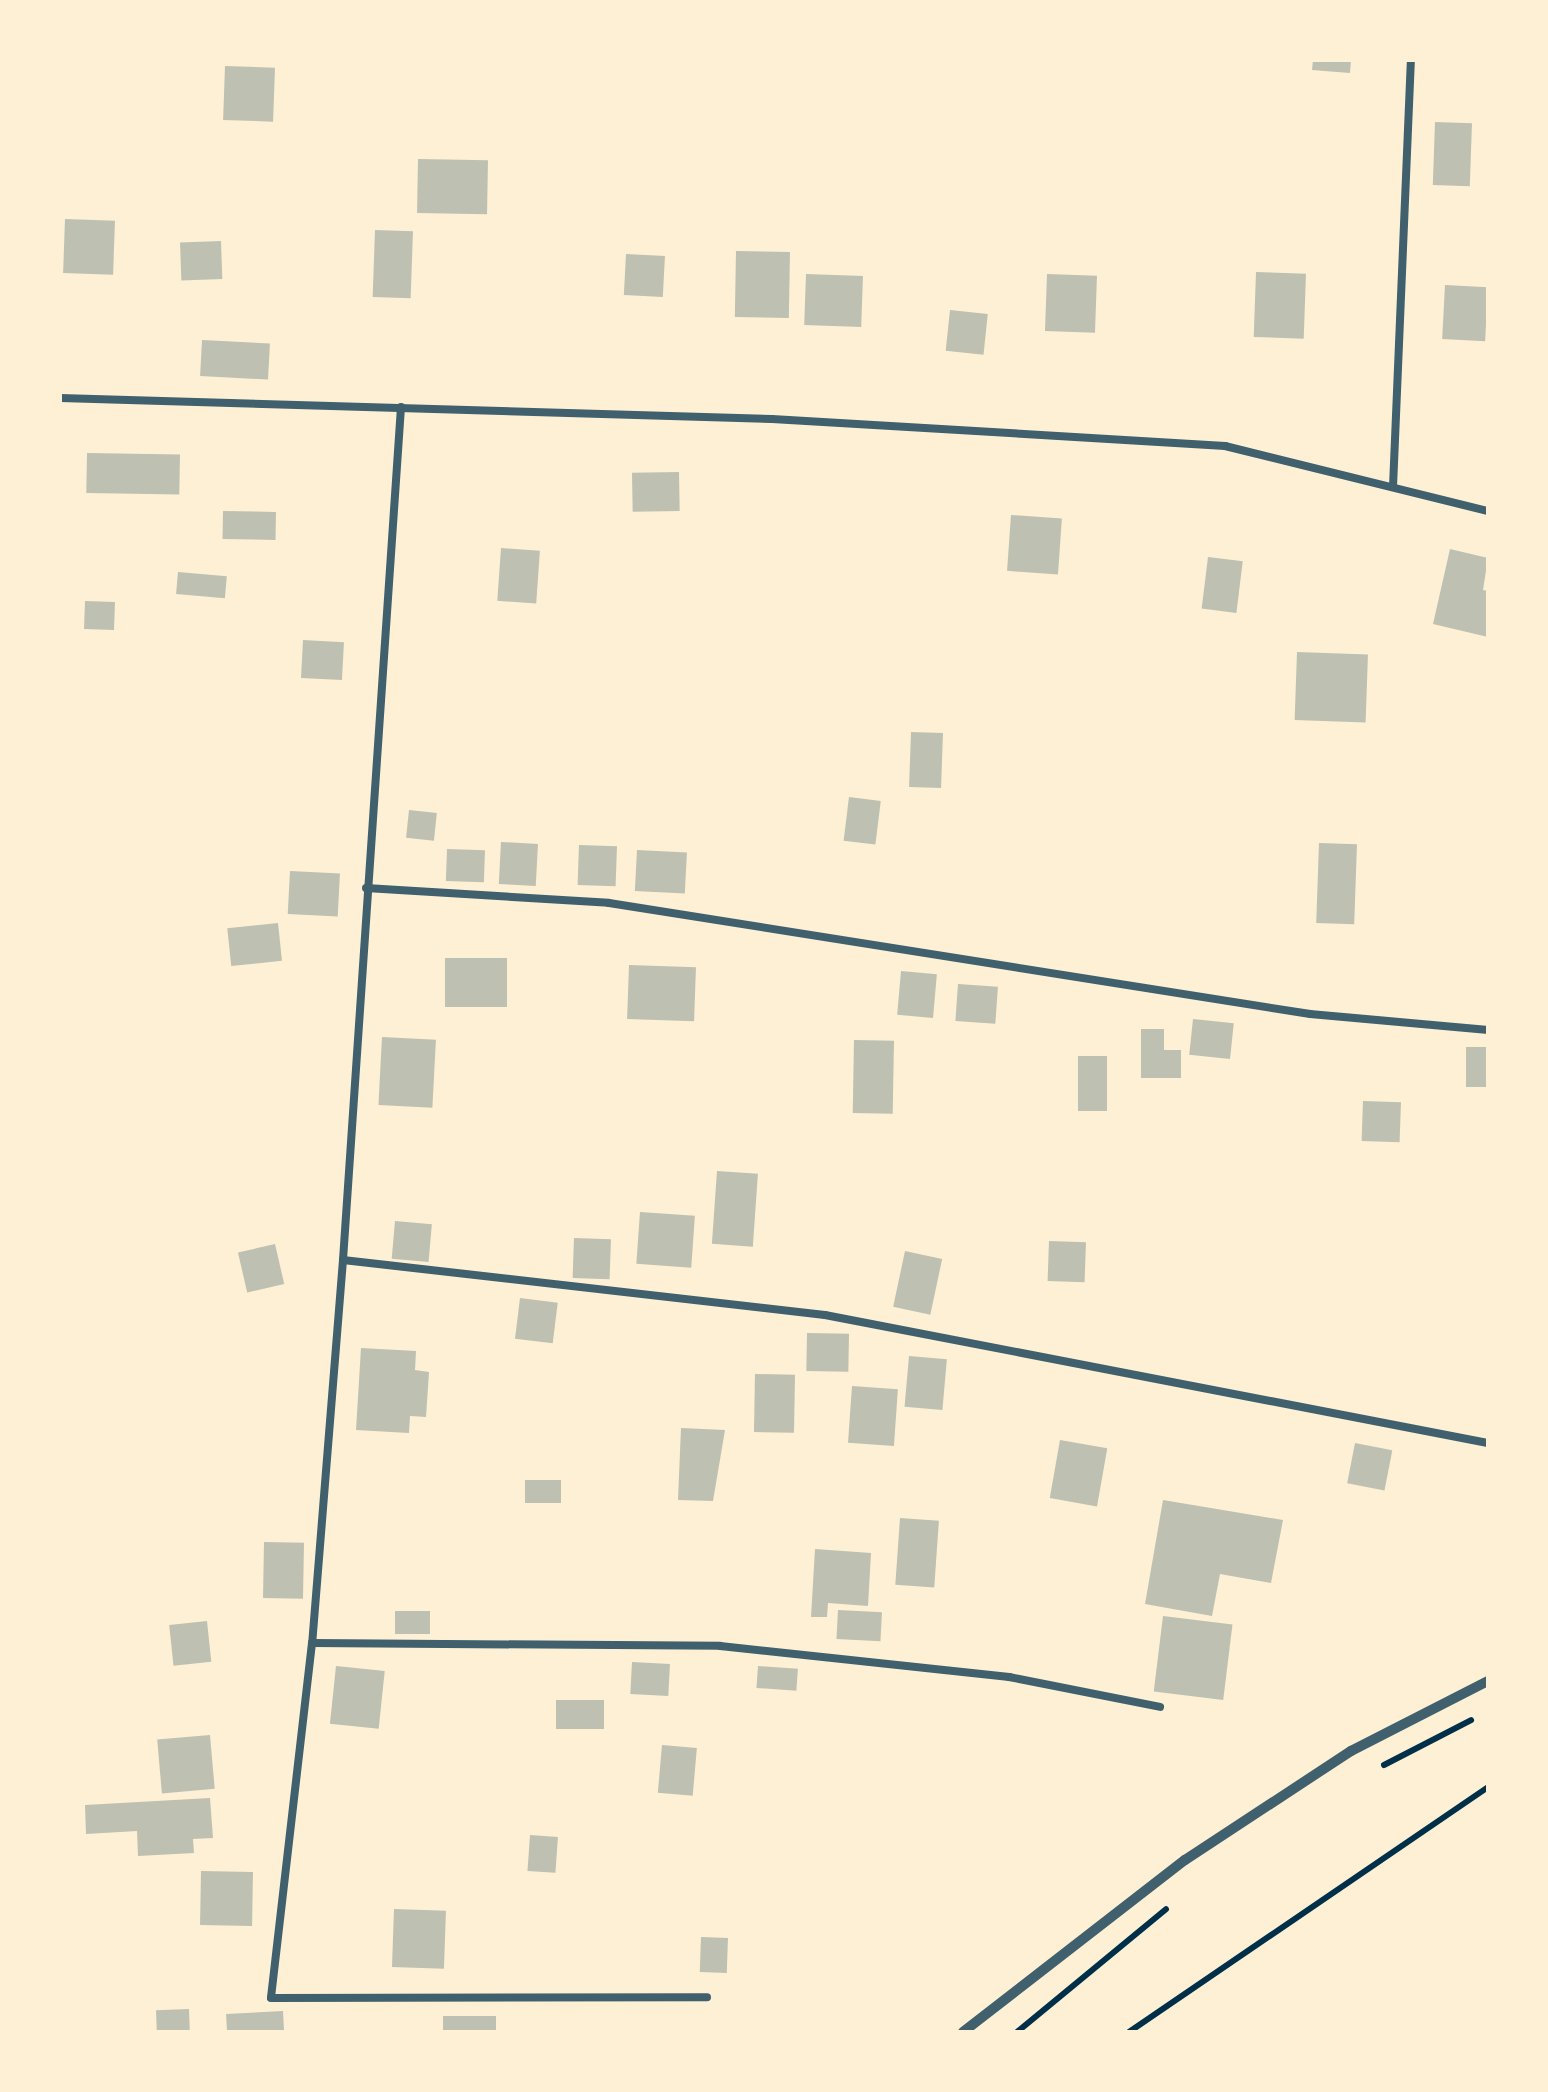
<!DOCTYPE html>
<html>
<head>
<meta charset="utf-8">
<style>
  body { margin:0 }
  #map { position:relative; width:1548px; height:2092px; overflow:hidden; background:#fdf0d5; font-family:Mulish,sans-serif }
  div>[style] { position:absolute }
  .building>* { inset:0; background:#bec0b2; transform-origin:0 0 }
  .path>* { height:6px; margin:-3px; padding:0 3px; transform-origin:3px; border-radius:3px; background:#003049 }
  .service>* { height:8px; margin:-4px; padding:0 4px; transform-origin:4px; border-radius:4px; background:#3f606c }
  .minor>* { height:10px; margin:-5px; padding:0 5px; transform-origin:5px; border-radius:5px; background:#3f606c }
  span { translate:-50% -50%; white-space:nowrap; text-align:center; line-height:1.15; -webkit-text-stroke:9px #fdf0d5; paint-order:stroke }
  .frame { position:absolute; inset:0; border:62px solid #fdf0d5; pointer-events:none }
</style>
</head>
<body>
<div id="map">
  <div class="building">
    <div style="clip-path:polygon(1313px 60px,1351px 60px,1350px 73px,1312px 70px)"></div>
    <div style="left:225px;top:66px;width:50px;height:54px;rotate:2deg"></div>
    <div style="left:1435px;top:122px;width:37px;height:63px;rotate:2deg"></div>
    <div style="left:418px;top:159px;width:70px;height:54px;rotate:1deg"></div>
    <div style="left:65px;top:219px;width:50px;height:54px;rotate:2deg"></div>
    <div style="left:375px;top:230px;width:38px;height:67px;rotate:2deg"></div>
    <div style="left:221px;top:241px;width:38px;height:41px;rotate:88deg"></div>
    <div style="left:736px;top:251px;width:54px;height:66px;rotate:1deg"></div>
    <div style="left:626px;top:254px;width:39px;height:41px;rotate:3deg"></div>
    <div style="left:1256px;top:272px;width:50px;height:65px;rotate:2deg"></div>
    <div style="left:806px;top:274px;width:57px;height:51px;rotate:2deg"></div>
    <div style="left:1047px;top:274px;width:50px;height:57px;rotate:2deg"></div>
    <div style="left:1445px;top:285px;width:43px;height:54px;rotate:3deg"></div>
    <div style="left:950px;top:310px;width:38px;height:41px;rotate:6deg"></div>
    <div style="left:202px;top:340px;width:68px;height:36px;rotate:3deg"></div>
    <div style="left:87px;top:453px;width:93px;height:40px;rotate:1deg"></div>
    <div style="left:679px;top:472px;width:39px;height:47px;rotate:89deg"></div>
    <div style="left:223px;top:511px;width:53px;height:28px;rotate:1deg"></div>
    <div style="left:1011px;top:515px;width:51px;height:56px;rotate:4deg"></div>
    <div style="left:501px;top:548px;width:39px;height:53px;rotate:4deg"></div>
    <div style="clip-path:polygon(1450px 549px,1488px 558px,1483px 590px,1488px 591px,1488px 637px,1433px 624px)"></div>
    <div style="left:1208px;top:557px;width:35px;height:52px;rotate:7deg"></div>
    <div style="left:178px;top:572px;width:49px;height:22px;rotate:5deg"></div>
    <div style="left:85px;top:601px;width:30px;height:28px;rotate:2deg"></div>
    <div style="left:303px;top:640px;width:41px;height:38px;rotate:3deg"></div>
    <div style="left:1297px;top:652px;width:71px;height:68px;rotate:2deg"></div>
    <div style="left:911px;top:732px;width:32px;height:55px;rotate:2deg"></div>
    <div style="left:849px;top:797px;width:32px;height:44px;rotate:7deg"></div>
    <div style="left:409px;top:810px;width:28px;height:28px;rotate:6deg"></div>
    <div style="left:501px;top:842px;width:37px;height:42px;rotate:3deg"></div>
    <div style="left:1319px;top:843px;width:38px;height:80px;rotate:2deg"></div>
    <div style="left:579px;top:845px;width:38px;height:40px;rotate:2deg"></div>
    <div style="left:447px;top:849px;width:38px;height:32px;rotate:2deg"></div>
    <div style="left:637px;top:850px;width:50px;height:41px;rotate:3deg"></div>
    <div style="left:290px;top:871px;width:50px;height:43px;rotate:3deg"></div>
    <div style="left:278px;top:923px;width:38px;height:51px;rotate:84deg"></div>
    <div style="left:507px;top:958px;width:49px;height:62px;rotate:90deg"></div>
    <div style="left:629px;top:965px;width:67px;height:54px;rotate:2deg"></div>
    <div style="left:901px;top:971px;width:36px;height:44px;rotate:5deg"></div>
    <div style="left:958px;top:984px;width:40px;height:37px;rotate:4deg"></div>
    <div style="left:1193px;top:1019px;width:41px;height:36px;rotate:6deg"></div>
    <div style="clip-path:polygon(1141px 1029px,1164px 1029px,1164px 1050px,1181px 1050px,1181px 1078px,1141px 1078px)"></div>
    <div style="left:382px;top:1037px;width:54px;height:68px;rotate:3deg"></div>
    <div style="left:854px;top:1040px;width:40px;height:73px;rotate:1deg"></div>
    <div style="left:1466px;top:1047px;width:22px;height:40px"></div>
    <div style="left:1078px;top:1056px;width:29px;height:55px"></div>
    <div style="left:1363px;top:1101px;width:38px;height:40px;rotate:2deg"></div>
    <div style="left:717px;top:1171px;width:41px;height:73px;rotate:4deg"></div>
    <div style="left:640px;top:1212px;width:55px;height:52px;rotate:4deg"></div>
    <div style="left:395px;top:1221px;width:37px;height:38px;rotate:5deg"></div>
    <div style="left:574px;top:1238px;width:37px;height:40px;rotate:2deg"></div>
    <div style="left:1049px;top:1241px;width:37px;height:40px;rotate:2deg"></div>
    <div style="left:275px;top:1244px;width:41px;height:38px;rotate:77deg"></div>
    <div style="left:905px;top:1251px;width:38px;height:57px;rotate:12deg"></div>
    <div style="left:520px;top:1298px;width:38px;height:41px;rotate:7deg"></div>
    <div style="left:807px;top:1333px;width:42px;height:38px;rotate:1deg"></div>
    <div style="clip-path:polygon(361px 1348px,416px 1351px,415px 1370px,429px 1372px,426px 1417px,410px 1416px,409px 1433px,356px 1430px)"></div>
    <div style="left:909px;top:1356px;width:38px;height:51px;rotate:5deg"></div>
    <div style="left:755px;top:1374px;width:40px;height:58px;rotate:1deg"></div>
    <div style="left:852px;top:1386px;width:46px;height:57px;rotate:4deg"></div>
    <div style="clip-path:polygon(681px 1428px,725px 1430px,713px 1501px,678px 1500px)"></div>
    <div style="left:1060px;top:1440px;width:48px;height:59px;rotate:10deg"></div>
    <div style="left:1355px;top:1443px;width:38px;height:41px;rotate:11deg"></div>
    <div style="left:525px;top:1480px;width:36px;height:23px"></div>
    <div style="clip-path:polygon(1163px 1500px,1283px 1520px,1271px 1583px,1220px 1574px,1212px 1616px,1145px 1604px)"></div>
    <div style="left:900px;top:1518px;width:39px;height:67px;rotate:4deg"></div>
    <div style="left:264px;top:1542px;width:40px;height:56px;rotate:1deg"></div>
    <div style="clip-path:polygon(815px 1549px,871px 1553px,868px 1606px,828px 1603px,827px 1617px,811px 1617px)"></div>
    <div style="left:838px;top:1610px;width:44px;height:29px;rotate:3deg"></div>
    <div style="left:395px;top:1611px;width:35px;height:23px"></div>
    <div style="left:1163px;top:1616px;width:70px;height:76px;rotate:7deg"></div>
    <div style="left:207px;top:1621px;width:41px;height:38px;rotate:84deg"></div>
    <div style="left:632px;top:1662px;width:38px;height:32px;rotate:3deg"></div>
    <div style="left:336px;top:1666px;width:49px;height:58px;rotate:6deg"></div>
    <div style="left:758px;top:1666px;width:40px;height:22px;rotate:4deg"></div>
    <div style="left:556px;top:1700px;width:48px;height:29px"></div>
    <div style="left:210px;top:1735px;width:54px;height:53px;rotate:85deg"></div>
    <div style="left:662px;top:1745px;width:35px;height:48px;rotate:5deg"></div>
    <div style="clip-path:polygon(210px 1798px,213px 1838px,193px 1839px,194px 1853px,138px 1856px,137px 1831px,86px 1834px,85px 1805px)"></div>
    <div style="left:530px;top:1835px;width:28px;height:36px;rotate:4deg"></div>
    <div style="left:201px;top:1871px;width:52px;height:54px;rotate:1deg"></div>
    <div style="left:394px;top:1909px;width:52px;height:58px;rotate:2deg"></div>
    <div style="left:701px;top:1937px;width:27px;height:35px;rotate:2deg"></div>
    <div style="left:189px;top:2009px;width:23px;height:33px;rotate:88deg"></div>
    <div style="left:283px;top:2011px;width:21px;height:57px;rotate:87deg"></div>
    <div style="left:443px;top:2016px;width:53px;height:16px"></div>
  </div>
  <div class="path">
    <div style="left:1384px;top:1765px;width:98px;rotate:-27.3deg"></div>
    <div style="left:1017px;top:2032px;width:193px;rotate:-39.5deg"></div>
    <div style="left:1129px;top:2032px;width:435px;rotate:-34.3deg"></div>
  </div>
  <div class="service">
    <div style="left:60px;top:398px;width:712px;rotate:1.69deg"></div>
    <div style="left:772px;top:419px;width:454px;rotate:3.4deg"></div>
    <div style="left:1225px;top:446px;width:271px;rotate:13.9deg"></div>
    <div style="left:401px;top:407px;width:855px;rotate:93.89deg"></div>
    <div style="left:343px;top:1260px;width:384px;rotate:94.6deg"></div>
    <div style="left:312px;top:1643px;width:357px;rotate:96.6deg"></div>
    <div style="left:271px;top:1998px;width:436px;rotate:-0.1deg"></div>
    <div style="left:1393px;top:487px;width:427px;rotate:-87.6deg"></div>
    <div style="left:366px;top:888px;width:243px;rotate:3.5deg"></div>
    <div style="left:609px;top:903px;width:710px;rotate:9deg"></div>
    <div style="left:1310px;top:1014px;width:179px;rotate:5.1deg"></div>
    <div style="left:343px;top:1260px;width:485px;rotate:6.5deg"></div>
    <div style="left:825px;top:1315px;width:675px;rotate:10.93deg"></div>
    <div style="left:312px;top:1643px;width:408px;rotate:0.4deg"></div>
    <div style="left:720px;top:1646px;width:291px;rotate:6.1deg"></div>
    <div style="left:1009px;top:1677px;width:154px;rotate:11.2deg"></div>
  </div>
  <div class="minor">
    <div style="left:963px;top:2032px;width:281px;rotate:-37.8deg"></div>
    <div style="left:1185px;top:1860px;width:199px;rotate:-33.3deg"></div>
    <div style="left:1351px;top:1751px;width:154px;rotate:-27.1deg"></div>
  </div>
  <div class="frame"></div>
</div>
</body>
</html>
